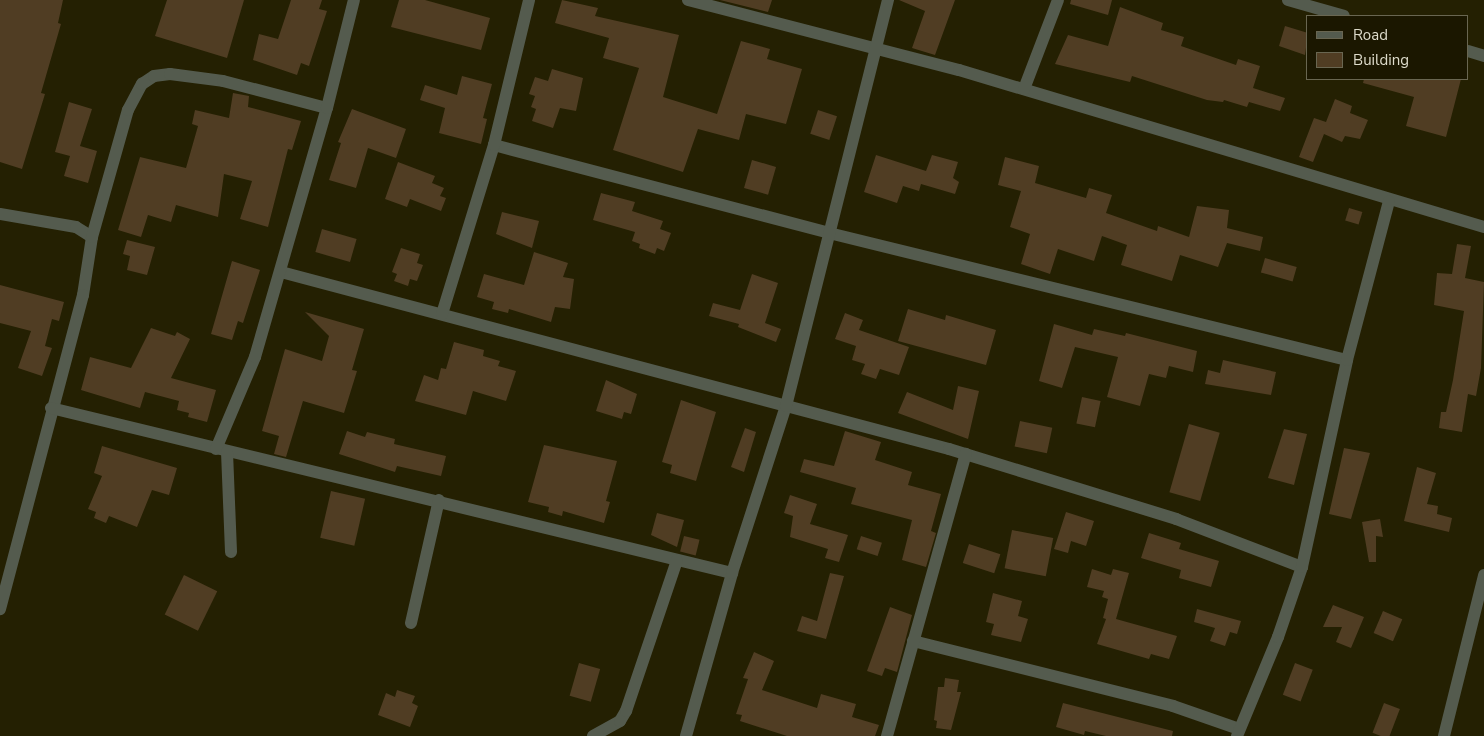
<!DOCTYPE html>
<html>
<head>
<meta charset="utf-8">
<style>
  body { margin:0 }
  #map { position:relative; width:1484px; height:736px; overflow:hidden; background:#242002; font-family:"Nunito Sans",sans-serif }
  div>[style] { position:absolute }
  .building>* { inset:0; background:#503d23; transform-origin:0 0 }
  .street>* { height:12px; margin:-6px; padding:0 6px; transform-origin:6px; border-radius:6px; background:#545b4e }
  span { translate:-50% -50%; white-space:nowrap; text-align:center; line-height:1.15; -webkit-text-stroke:4px #1b1700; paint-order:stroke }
  .legend { position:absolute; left:1306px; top:15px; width:162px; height:65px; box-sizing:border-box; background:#1b1700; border:1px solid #696651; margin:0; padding:6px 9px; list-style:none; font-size:15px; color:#dedccb }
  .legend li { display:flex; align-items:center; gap:10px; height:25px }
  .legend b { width:25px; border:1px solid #696651 }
</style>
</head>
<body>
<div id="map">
  <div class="building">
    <div style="clip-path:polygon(0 0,63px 0,58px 23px,61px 24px,41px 93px,45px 94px,22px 169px,0 162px)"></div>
    <div style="clip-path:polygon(167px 0,244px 0,227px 58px,155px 36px)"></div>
    <div style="clip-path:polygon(291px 0,322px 0,319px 9px,327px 11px,309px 66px,301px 63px,297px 75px,253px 60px,259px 34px,278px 39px)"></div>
    <div style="clip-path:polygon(399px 0,425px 0,490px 18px,481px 50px,391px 27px)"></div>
    <div style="clip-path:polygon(562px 0,598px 8px,595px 16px,679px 35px,663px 97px,717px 114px,741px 41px,770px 49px,767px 59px,802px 69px,786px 124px,746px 114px,739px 140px,698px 129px,683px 172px,613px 150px,639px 68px,603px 58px,609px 38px,555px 23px)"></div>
    <div style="clip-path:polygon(720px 0,772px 0,768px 12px)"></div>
    <div style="clip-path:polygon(899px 0,955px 0,935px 55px,912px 48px,925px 11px)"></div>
    <div style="clip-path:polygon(1071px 0,1112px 0,1108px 15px,1070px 4px)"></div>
    <div style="clip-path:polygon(1120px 7px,1163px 23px,1161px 30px,1184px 37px,1181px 46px,1236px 65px,1238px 59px,1260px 66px,1253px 88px,1285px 98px,1280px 111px,1249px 102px,1247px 107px,1224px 100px,1223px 102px,1207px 100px,1132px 76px,1130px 82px,1055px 64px,1068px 35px,1108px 46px)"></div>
    <div style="clip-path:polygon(1285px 26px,1308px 33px,1305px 55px,1279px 46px)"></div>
    <div style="clip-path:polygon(552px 69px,583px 78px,576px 111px,560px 108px,553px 128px,532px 121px,536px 109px,531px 107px,535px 96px,529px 94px,535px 77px,548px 81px)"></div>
    <div style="clip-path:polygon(462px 76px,492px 84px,483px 118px,487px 119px,481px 144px,439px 133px,445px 108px,420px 100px,425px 85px,457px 95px)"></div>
    <div style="clip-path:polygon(1364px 79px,1461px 79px,1446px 137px,1406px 126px,1414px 97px,1363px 83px)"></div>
    <div style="clip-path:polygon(233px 93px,249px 96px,248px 107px,301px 121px,292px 150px,288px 149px,268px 227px,240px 219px,252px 181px,224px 174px,218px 217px,176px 205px,171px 222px,148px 215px,141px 237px,118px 230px,140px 157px,186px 168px,198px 126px,192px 124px,195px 110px,229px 118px)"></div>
    <div style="clip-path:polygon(1335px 99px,1352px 106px,1350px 113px,1368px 120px,1360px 139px,1345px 136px,1342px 142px,1324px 134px,1313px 162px,1299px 157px,1314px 118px,1326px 122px)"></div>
    <div style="clip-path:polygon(69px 102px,92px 109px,80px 146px,97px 151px,88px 183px,64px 176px,70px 156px,55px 152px)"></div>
    <div style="clip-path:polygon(352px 109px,406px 129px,396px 158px,368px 148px,356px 188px,329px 180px,341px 143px,338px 142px)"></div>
    <div style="left:818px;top:110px;width:20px;height:25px;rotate:18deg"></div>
    <div style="clip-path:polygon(876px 155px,926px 171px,932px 155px,958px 162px,953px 178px,959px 182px,955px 194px,921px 184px,919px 191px,903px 186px,897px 203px,864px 192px)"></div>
    <div style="clip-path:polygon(1005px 157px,1039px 166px,1035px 183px,1086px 198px,1089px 188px,1112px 195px,1106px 213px,1157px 231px,1158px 226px,1189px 237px,1197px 206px,1229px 210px,1227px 228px,1263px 237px,1260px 251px,1227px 243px,1218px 267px,1180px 255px,1172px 281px,1121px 265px,1127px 245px,1102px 236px,1094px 261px,1058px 249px,1050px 274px,1021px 264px,1030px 234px,1010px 227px,1021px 191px,998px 185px)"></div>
    <div style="left:752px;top:160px;width:25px;height:29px;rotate:16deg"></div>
    <div style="clip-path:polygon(398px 162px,435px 176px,432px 183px,444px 188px,440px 196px,446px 198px,441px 211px,410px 199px,407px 207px,385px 199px)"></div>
    <div style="clip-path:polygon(601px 193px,635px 202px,632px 211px,663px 221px,660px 229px,671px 233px,664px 251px,657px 248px,655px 254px,639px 248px,640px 244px,632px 241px,635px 232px,593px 220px)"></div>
    <div style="left:1349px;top:208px;width:14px;height:13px;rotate:17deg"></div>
    <div style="clip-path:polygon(502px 212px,539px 221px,532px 248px,496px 234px)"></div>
    <div style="left:322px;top:229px;width:36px;height:24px;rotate:16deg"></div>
    <div style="clip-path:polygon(127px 240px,155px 247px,147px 275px,127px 270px,130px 256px,123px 254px)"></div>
    <div style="clip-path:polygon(1457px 244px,1471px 246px,1465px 278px,1484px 282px,1481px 368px,1476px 396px,1468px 394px,1462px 432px,1439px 428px,1441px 412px,1446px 412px,1453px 380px,1464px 311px,1434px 305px,1437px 273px,1452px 274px)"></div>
    <div style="clip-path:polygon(401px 248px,420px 254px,417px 263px,423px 265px,417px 281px,410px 279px,408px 286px,394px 281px,397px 274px,392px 272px)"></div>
    <div style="clip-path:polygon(534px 252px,568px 263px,563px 277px,574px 279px,570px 309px,555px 307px,551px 322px,509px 309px,508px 313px,492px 309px,494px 302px,477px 297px,484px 274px,524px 285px)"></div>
    <div style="left:1265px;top:258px;width:33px;height:15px;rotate:16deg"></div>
    <div style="clip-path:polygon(232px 261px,260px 270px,243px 323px,238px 321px,232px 340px,211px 334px)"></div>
    <div style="clip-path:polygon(752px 274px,778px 283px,765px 323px,781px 329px,776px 342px,738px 327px,739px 324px,709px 316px,713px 303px,740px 310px)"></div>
    <div style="clip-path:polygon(0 285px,64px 302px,59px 321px,52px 319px,45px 346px,52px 348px,42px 376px,18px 368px,31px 331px,0 323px)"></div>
    <div style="clip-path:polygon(908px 309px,945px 320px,946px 315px,996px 330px,986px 365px,898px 341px)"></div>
    <div style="clip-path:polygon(305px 312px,364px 329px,352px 370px,357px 371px,344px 413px,303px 401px,286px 457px,274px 454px,279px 436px,262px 431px,285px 349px,322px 361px,329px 336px)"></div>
    <div style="clip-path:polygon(845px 313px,863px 320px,859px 330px,909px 347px,899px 375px,880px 369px,876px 379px,861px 374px,865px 364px,852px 360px,856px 346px,835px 339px)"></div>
    <div style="clip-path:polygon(1054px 324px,1092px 335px,1094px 329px,1125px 336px,1126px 333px,1197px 351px,1193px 372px,1169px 366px,1166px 378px,1149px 374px,1140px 406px,1107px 397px,1118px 357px,1075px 347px,1062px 388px,1039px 381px)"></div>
    <div style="clip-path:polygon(151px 328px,175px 336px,177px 332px,190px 339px,171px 378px,216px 390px,207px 422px,188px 417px,189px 413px,177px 410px,179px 401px,145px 392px,140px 408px,81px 390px,90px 357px,131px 368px)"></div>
    <div style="clip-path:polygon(454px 342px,484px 350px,483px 356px,500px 361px,498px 366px,516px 371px,506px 401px,473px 391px,466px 415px,415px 401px,424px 375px,438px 380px,441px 368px,446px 369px)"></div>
    <div style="clip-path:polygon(1223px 360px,1276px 372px,1271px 395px,1205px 384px,1208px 370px,1220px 373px)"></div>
    <div style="clip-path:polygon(606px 380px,637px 394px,631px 414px,624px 412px,622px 419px,596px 411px)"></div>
    <div style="clip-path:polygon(958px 386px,979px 391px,968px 439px,898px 413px,907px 392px,953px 410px)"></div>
    <div style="left:1082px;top:397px;width:19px;height:27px;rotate:12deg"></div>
    <div style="clip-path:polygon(681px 400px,716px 412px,696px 481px,670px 473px,672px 465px,662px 462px)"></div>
    <div style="left:1020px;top:421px;width:33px;height:26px;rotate:12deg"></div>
    <div style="left:1189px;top:424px;width:32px;height:71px;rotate:16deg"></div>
    <div style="clip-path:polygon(745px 428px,756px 432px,744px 472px,731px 467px)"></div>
    <div style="clip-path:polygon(1284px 429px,1307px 434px,1294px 485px,1268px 478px)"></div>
    <div style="clip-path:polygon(347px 431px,365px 437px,367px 432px,395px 439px,394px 444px,446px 456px,441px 476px,397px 466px,395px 472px,339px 454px)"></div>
    <div style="clip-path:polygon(845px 431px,881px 442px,875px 460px,912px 472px,908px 485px,941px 494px,931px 531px,936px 533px,926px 567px,902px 560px,912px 520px,851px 504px,856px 488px,800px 472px,804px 459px,834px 466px)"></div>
    <div style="clip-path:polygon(544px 445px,617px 461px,606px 501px,610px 502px,604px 523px,563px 511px,562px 516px,548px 512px,549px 507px,528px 502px)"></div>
    <div style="clip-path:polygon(102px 446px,177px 468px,169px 495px,152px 490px,137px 527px,109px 516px,106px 523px,94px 518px,96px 512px,88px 509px,102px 476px,94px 473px)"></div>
    <div style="clip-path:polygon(1344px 448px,1370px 453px,1351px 519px,1329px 514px)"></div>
    <div style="clip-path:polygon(1417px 467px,1436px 473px,1427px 504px,1438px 506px,1437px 514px,1452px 518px,1449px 532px,1404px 521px)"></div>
    <div style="left:331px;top:491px;width:35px;height:48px;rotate:13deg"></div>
    <div style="clip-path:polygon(790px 495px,817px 504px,810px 524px,848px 535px,839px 562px,825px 558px,828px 549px,790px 537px,793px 516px,784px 513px)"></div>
    <div style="clip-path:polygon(1066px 512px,1094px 521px,1086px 546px,1071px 541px,1068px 553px,1054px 549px)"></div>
    <div style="clip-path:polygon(657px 513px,684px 520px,677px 547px,651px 535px)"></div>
    <div style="clip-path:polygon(1380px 519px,1383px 537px,1376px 536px,1376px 562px,1369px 562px,1362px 522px)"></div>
    <div style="left:1012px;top:530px;width:42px;height:39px;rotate:11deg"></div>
    <div style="clip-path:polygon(1149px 533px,1181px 543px,1179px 549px,1219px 561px,1211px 587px,1179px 578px,1181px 570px,1141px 558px)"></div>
    <div style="left:684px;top:536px;width:16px;height:16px;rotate:14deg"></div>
    <div style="left:861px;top:536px;width:22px;height:14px;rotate:18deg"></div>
    <div style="left:969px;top:544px;width:33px;height:20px;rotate:18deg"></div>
    <div style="clip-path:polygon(1092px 569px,1111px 575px,1113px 569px,1129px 573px,1116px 619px,1177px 636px,1169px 659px,1151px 654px,1149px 659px,1097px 644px,1106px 619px,1103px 618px,1108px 599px,1102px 597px,1104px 591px,1087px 587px)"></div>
    <div style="clip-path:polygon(830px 573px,844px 576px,826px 639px,797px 631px,802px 616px,817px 621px)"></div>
    <div style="left:184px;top:575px;width:37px;height:44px;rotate:26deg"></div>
    <div style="clip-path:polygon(993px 593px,1022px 601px,1018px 616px,1028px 619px,1021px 642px,991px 635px,994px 624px,986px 622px)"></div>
    <div style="clip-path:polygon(1333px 605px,1364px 617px,1351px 648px,1336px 642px,1342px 627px,1323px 627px)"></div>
    <div style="clip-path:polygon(890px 607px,912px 615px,897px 672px,885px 668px,882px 676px,867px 671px)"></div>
    <div style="clip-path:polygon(1197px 609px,1241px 621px,1237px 634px,1230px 632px,1225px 646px,1210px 641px,1215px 628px,1194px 622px)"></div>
    <div style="left:1383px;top:611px;width:21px;height:24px;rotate:23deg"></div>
    <div style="clip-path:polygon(754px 652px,774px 661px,762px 690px,817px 708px,821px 694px,856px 704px,852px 717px,879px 725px,875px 736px,787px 736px,740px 721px,742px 715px,736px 714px,748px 679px,743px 678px)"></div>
    <div style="left:579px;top:663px;width:22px;height:34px;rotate:16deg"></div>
    <div style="left:1295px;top:663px;width:19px;height:34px;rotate:21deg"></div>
    <div style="clip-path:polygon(945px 678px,959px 680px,957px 692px,961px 692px,951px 730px,936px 728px,937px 721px,934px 720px,938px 687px,944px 687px)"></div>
    <div style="clip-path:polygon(397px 690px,415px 696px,412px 703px,418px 706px,410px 727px,378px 715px,386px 693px,395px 697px)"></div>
    <div style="clip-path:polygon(1063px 703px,1173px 731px,1172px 736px,1106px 736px,1085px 731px,1084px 735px,1056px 727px)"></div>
    <div style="left:1384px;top:703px;width:17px;height:32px;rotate:21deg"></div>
  </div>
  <div class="street">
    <div style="left:688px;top:0;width:280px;rotate:14.5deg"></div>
    <div style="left:959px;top:70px;width:548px;rotate:16.65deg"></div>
    <div style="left:1288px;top:0;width:58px;rotate:15.9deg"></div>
    <div style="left:1468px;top:51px;width:17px;rotate:17deg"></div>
    <div style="left:1024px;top:89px;width:95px;rotate:-69.1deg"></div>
    <div style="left:494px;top:145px;width:346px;rotate:14.7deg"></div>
    <div style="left:829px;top:233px;width:533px;rotate:13.78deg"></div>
    <div style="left:0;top:214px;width:77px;rotate:9.7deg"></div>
    <div style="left:76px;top:227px;width:19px;rotate:32deg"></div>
    <div style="left:92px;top:237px;width:59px;rotate:98.8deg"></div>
    <div style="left:83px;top:295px;width:325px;rotate:104.8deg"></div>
    <div style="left:92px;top:237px;width:132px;rotate:-74.2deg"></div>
    <div style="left:128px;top:110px;width:30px;rotate:-62deg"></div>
    <div style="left:142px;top:84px;width:14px;rotate:-34deg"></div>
    <div style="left:154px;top:76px;width:16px;rotate:-7deg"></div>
    <div style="left:170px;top:74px;width:53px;rotate:7.5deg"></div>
    <div style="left:223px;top:81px;width:107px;rotate:14.6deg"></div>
    <div style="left:281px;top:272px;width:691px;rotate:14.84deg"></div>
    <div style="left:949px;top:449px;width:238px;rotate:17.1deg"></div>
    <div style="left:1176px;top:519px;width:135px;rotate:20.9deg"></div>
    <div style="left:442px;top:314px;width:177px;rotate:-72.9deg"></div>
    <div style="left:494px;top:145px;width:149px;rotate:-76.4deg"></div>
    <div style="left:51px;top:408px;width:701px;rotate:13.62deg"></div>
    <div style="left:216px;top:449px;width:100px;rotate:-67deg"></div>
    <div style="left:255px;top:357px;width:259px;rotate:-73.9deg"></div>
    <div style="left:327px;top:108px;width:111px;rotate:-76deg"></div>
    <div style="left:227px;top:452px;width:100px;rotate:87.7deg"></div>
    <div style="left:411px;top:623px;width:126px;rotate:-77.2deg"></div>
    <div style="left:913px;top:641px;width:268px;rotate:14deg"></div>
    <div style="left:1173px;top:706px;width:70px;rotate:19.2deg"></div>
    <div style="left:593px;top:736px;width:31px;rotate:-29deg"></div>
    <div style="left:620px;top:721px;width:12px;rotate:-59deg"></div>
    <div style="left:626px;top:711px;width:159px;rotate:-71.3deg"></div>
    <div style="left:686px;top:736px;width:169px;rotate:-74.2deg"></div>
    <div style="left:732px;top:573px;width:176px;rotate:-72.1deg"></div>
    <div style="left:786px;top:406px;width:419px;rotate:-75.9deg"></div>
    <div style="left:887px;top:736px;width:293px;rotate:-74.4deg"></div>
    <div style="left:1237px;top:736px;width:107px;rotate:-67.5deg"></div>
    <div style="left:1278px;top:637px;width:74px;rotate:-71.1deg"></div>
    <div style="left:1302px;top:567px;width:212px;rotate:-77.7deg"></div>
    <div style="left:1347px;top:360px;width:164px;rotate:-75.2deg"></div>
    <div style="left:1444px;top:736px;width:166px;rotate:-76deg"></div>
  </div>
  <ul class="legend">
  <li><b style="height:6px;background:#545b4e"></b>Road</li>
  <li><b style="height:14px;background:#503d23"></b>Building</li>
  </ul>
</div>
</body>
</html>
